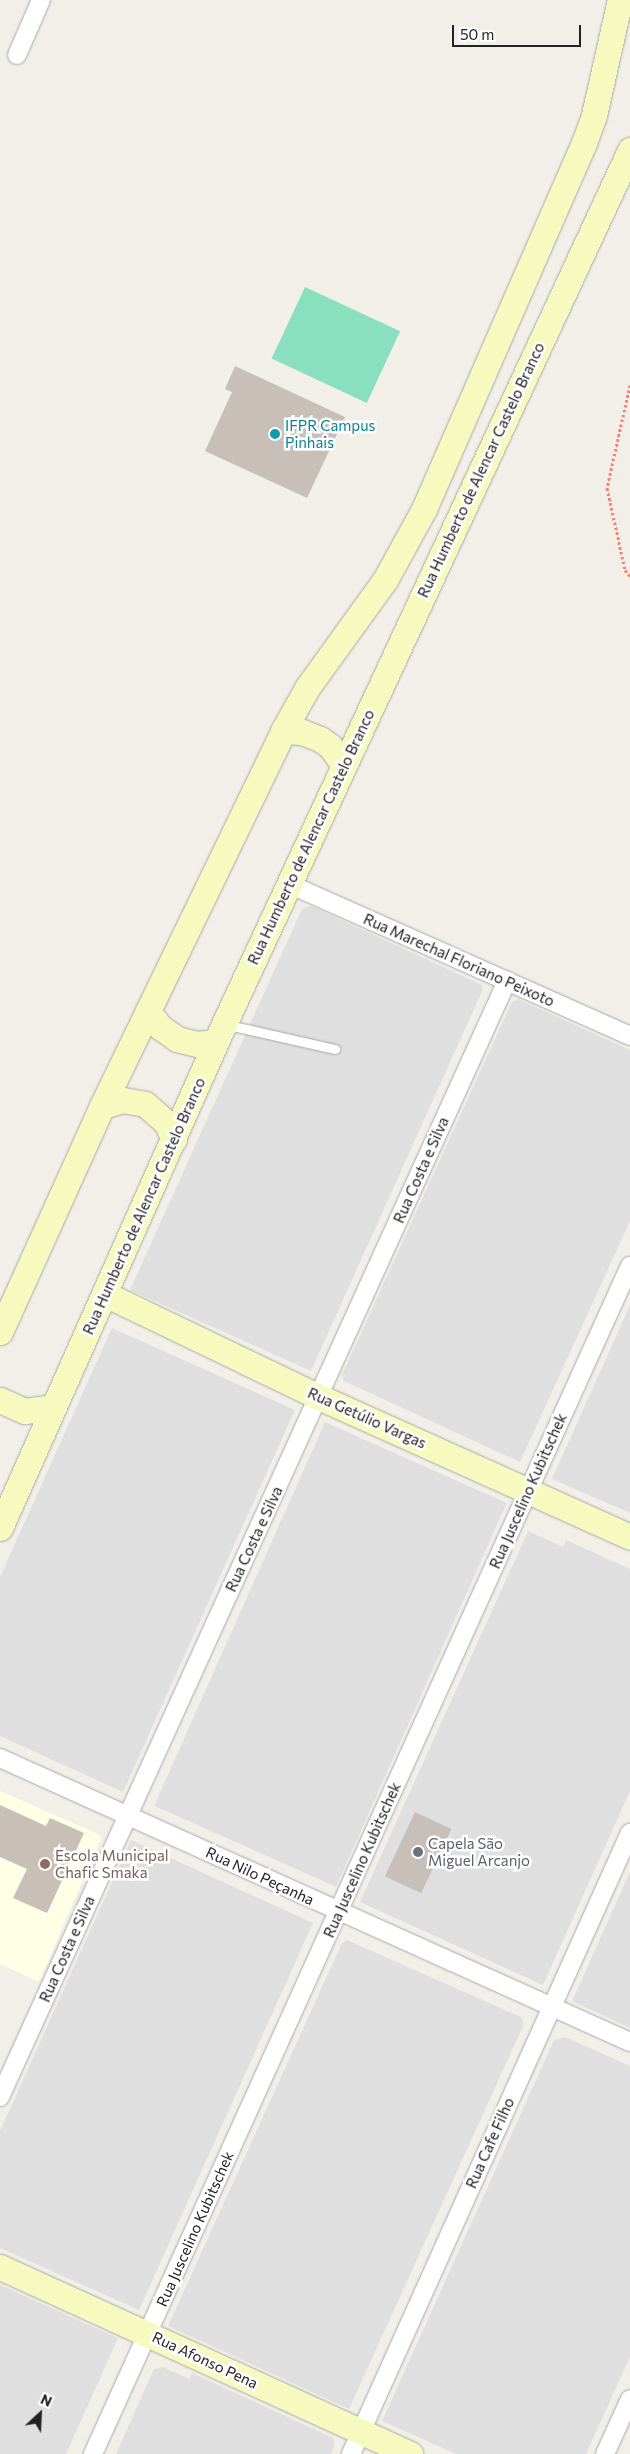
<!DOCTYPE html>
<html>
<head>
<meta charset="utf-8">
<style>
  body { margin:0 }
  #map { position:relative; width:630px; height:2454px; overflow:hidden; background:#f2efe9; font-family:Commissioner,sans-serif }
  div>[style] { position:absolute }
  .residential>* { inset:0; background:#e0dfdf; transform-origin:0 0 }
  .education>* { inset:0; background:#ffffe5 }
  .pitch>* { inset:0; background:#88e0be; transform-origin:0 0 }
  .building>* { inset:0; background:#c7bfb8; transform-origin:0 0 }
  .path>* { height:3px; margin-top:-1.5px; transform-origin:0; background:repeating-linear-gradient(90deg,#fa8072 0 2.5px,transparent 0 5px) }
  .roads { filter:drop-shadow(0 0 1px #a9a9a9) drop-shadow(0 0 1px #a9a9a9) }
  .lane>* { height:9px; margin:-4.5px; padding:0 4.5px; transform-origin:4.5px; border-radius:4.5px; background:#fff }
  .street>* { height:18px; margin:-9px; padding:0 9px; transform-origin:9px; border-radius:9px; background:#fff }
  .secondary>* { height:25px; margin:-12.5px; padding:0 12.5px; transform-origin:12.5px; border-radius:12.5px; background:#f7fabf }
  .dots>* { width:14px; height:14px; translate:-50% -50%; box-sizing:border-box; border:2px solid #fff; border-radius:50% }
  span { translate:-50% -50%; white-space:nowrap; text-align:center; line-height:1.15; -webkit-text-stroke:5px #fff; paint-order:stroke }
  .culture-label { font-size:15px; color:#0d838f }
  .left { translate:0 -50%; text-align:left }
  .street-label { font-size:15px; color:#222 }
  .worship-label { font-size:15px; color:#5b616d }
  .education-label { font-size:15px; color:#785e54 }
  .north { position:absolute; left:15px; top:2389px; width:50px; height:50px; -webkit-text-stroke:4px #fff; paint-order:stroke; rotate:25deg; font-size:14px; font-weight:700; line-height:20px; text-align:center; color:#222 }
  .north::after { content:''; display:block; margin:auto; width:18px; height:22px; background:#222; clip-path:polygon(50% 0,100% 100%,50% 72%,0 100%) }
  .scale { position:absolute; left:452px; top:25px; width:129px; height:22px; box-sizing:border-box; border:2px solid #222; border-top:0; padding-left:6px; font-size:15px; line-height:18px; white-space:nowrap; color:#222; -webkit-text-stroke:4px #fff; paint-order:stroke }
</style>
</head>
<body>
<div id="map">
  <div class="residential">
    <div style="clip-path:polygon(311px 906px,482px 985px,483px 989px,311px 1371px,130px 1290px,302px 909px)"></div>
    <div style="clip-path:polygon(518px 999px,630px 1050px,630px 1221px,520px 1462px,344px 1381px,342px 1375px,512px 1002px)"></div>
    <div style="clip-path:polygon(630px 1305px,630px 1513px,552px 1479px)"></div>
    <div style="clip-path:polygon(112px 1328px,295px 1410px,123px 1792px,0 1736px,0 1577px)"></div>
    <div style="left:325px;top:1422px;width:199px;height:420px;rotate:24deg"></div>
    <div style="clip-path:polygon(528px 1531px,563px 1547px,566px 1540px,630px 1569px,630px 1791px,543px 1985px,360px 1902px)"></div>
    <div style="clip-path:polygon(131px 1840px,313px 1923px,139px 2310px,0 2248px,0 2131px)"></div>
    <div style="clip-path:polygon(630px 1872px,630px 2028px,572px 2001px)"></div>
    <div style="clip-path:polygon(347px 1940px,521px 2017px,524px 2024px,349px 2409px,168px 2326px,342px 1943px)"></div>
    <div style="clip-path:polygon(565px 2037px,630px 2066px,630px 2357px,586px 2454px,456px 2454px,382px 2421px,554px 2040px)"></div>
    <div style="clip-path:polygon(0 2285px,118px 2338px,66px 2454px,0 2454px)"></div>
    <div style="clip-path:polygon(163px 2367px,189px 2379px,192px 2373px,333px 2438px,335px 2444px,331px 2454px,116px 2454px,154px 2369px)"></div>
  </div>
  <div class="education">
    <div style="clip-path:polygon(0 1791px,98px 1834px,101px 1839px,39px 1982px,0 1964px)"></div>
  </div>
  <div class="pitch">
    <div style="left:305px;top:287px;width:105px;height:79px;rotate:25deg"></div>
  </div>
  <div class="building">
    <div style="clip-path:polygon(235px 366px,345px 417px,307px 498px,205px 451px,232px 392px,225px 389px)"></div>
    <div style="clip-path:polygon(0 1805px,46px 1826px,50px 1818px,84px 1833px,47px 1913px,13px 1898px,27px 1869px,0 1857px)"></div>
    <div style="left:415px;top:1812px;width:40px;height:71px;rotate:25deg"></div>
  </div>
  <div class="path">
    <div style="left:630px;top:385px;width:106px;rotate:102.6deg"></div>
    <div style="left:607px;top:488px;width:84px;rotate:77.6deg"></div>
    <div style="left:625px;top:570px;width:8px;rotate:50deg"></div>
  </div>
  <div class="roads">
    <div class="lane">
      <div style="left:224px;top:1024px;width:114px;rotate:12.7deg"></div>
    </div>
    <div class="street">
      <div style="left:17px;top:55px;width:60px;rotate:-66.4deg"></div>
      <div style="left:289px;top:884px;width:373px;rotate:24deg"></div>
      <div style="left:0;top:1758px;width:691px;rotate:24.27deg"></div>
      <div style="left:0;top:2097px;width:1226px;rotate:-65.57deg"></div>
      <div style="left:93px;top:2454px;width:1304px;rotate:-65.68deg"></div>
      <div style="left:351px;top:2454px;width:681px;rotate:-65.81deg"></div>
      <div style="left:605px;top:2454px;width:60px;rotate:-65.6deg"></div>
    </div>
    <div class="secondary">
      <div style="left:283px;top:731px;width:19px;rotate:3deg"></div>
      <div style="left:302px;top:732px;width:19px;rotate:21deg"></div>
      <div style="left:320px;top:739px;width:12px;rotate:35deg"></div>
      <div style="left:330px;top:746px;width:24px;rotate:54deg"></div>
      <div style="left:148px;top:1011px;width:20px;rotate:53deg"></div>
      <div style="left:160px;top:1027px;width:21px;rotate:35deg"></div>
      <div style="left:177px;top:1039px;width:21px;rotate:14deg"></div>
      <div style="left:197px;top:1044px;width:19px;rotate:-6deg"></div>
      <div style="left:102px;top:1106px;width:22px;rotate:-16deg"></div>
      <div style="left:123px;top:1100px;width:22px;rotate:10deg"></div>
      <div style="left:145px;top:1104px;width:28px;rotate:41deg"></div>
      <div style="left:166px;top:1122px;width:19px;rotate:65deg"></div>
      <div style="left:105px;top:1294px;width:237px;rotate:25.7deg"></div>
      <div style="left:319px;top:1397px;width:341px;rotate:24.2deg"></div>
      <div style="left:0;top:1332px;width:248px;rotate:-65.7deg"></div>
      <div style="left:102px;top:1106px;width:416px;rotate:-64.2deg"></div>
      <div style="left:283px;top:731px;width:49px;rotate:-60.8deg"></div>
      <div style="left:307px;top:688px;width:133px;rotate:-54.2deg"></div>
      <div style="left:385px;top:580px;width:81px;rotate:-61.2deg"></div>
      <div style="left:424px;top:509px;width:399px;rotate:-66.4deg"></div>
      <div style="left:584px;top:143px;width:30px;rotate:-70deg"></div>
      <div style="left:594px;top:115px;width:118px;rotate:-77.3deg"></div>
      <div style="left:0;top:1400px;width:27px;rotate:24deg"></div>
      <div style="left:25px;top:1411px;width:29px;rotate:-8deg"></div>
      <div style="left:0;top:1528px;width:552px;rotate:-66.04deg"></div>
      <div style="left:224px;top:1024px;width:964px;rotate:-65.08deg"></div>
      <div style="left:0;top:2267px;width:451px;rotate:24.5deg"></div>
    </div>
  </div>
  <div class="dots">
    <div style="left:275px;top:434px;background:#0f9aa8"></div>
    <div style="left:418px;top:1852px;background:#6b7280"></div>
    <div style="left:45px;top:1864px;background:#8d6e63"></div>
  </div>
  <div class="culture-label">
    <span class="left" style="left:285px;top:434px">IFPR Campus<br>Pinhais</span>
  </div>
  <div class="street-label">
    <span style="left:481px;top:470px;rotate:-65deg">Rua Humberto de Alencar Castelo Branco</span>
    <span style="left:311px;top:837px;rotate:-65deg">Rua Humberto de Alencar Castelo Branco</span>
    <span style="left:459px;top:960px;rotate:24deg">Rua Marechal Floriano Peixoto</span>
    <span style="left:421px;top:1170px;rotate:-66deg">Rua Costa e Silva</span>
    <span style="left:144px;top:1206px;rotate:-66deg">Rua Humberto de Alencar Castelo Branco</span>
    <span style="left:367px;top:1418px;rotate:24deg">Rua Getúlio Vargas</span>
    <span style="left:528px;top:1491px;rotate:-66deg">Rua Juscelino Kubitschek</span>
    <span style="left:254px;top:1539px;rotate:-65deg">Rua Costa e Silva</span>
    <span style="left:362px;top:1860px;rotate:-66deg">Rua Juscelino Kubitschek</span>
    <span style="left:260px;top:1876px;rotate:25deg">Rua Nilo Peçanha</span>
    <span style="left:67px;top:1949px;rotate:-66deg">Rua Costa e Silva</span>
    <span style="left:490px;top:2143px;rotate:-66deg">Rua Cafe Filho</span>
    <span style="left:195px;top:2229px;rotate:-66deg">Rua Juscelino Kubitschek</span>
    <span style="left:205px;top:2360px;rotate:25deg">Rua Afonso Pena</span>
  </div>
  <div class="worship-label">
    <span class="left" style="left:428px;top:1852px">Capela São<br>Miguel Arcanjo</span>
  </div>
  <div class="education-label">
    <span class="left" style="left:55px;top:1864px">Escola Municipal<br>Chafic Smaka</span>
  </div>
  <div class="north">N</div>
  <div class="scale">50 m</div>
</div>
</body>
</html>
